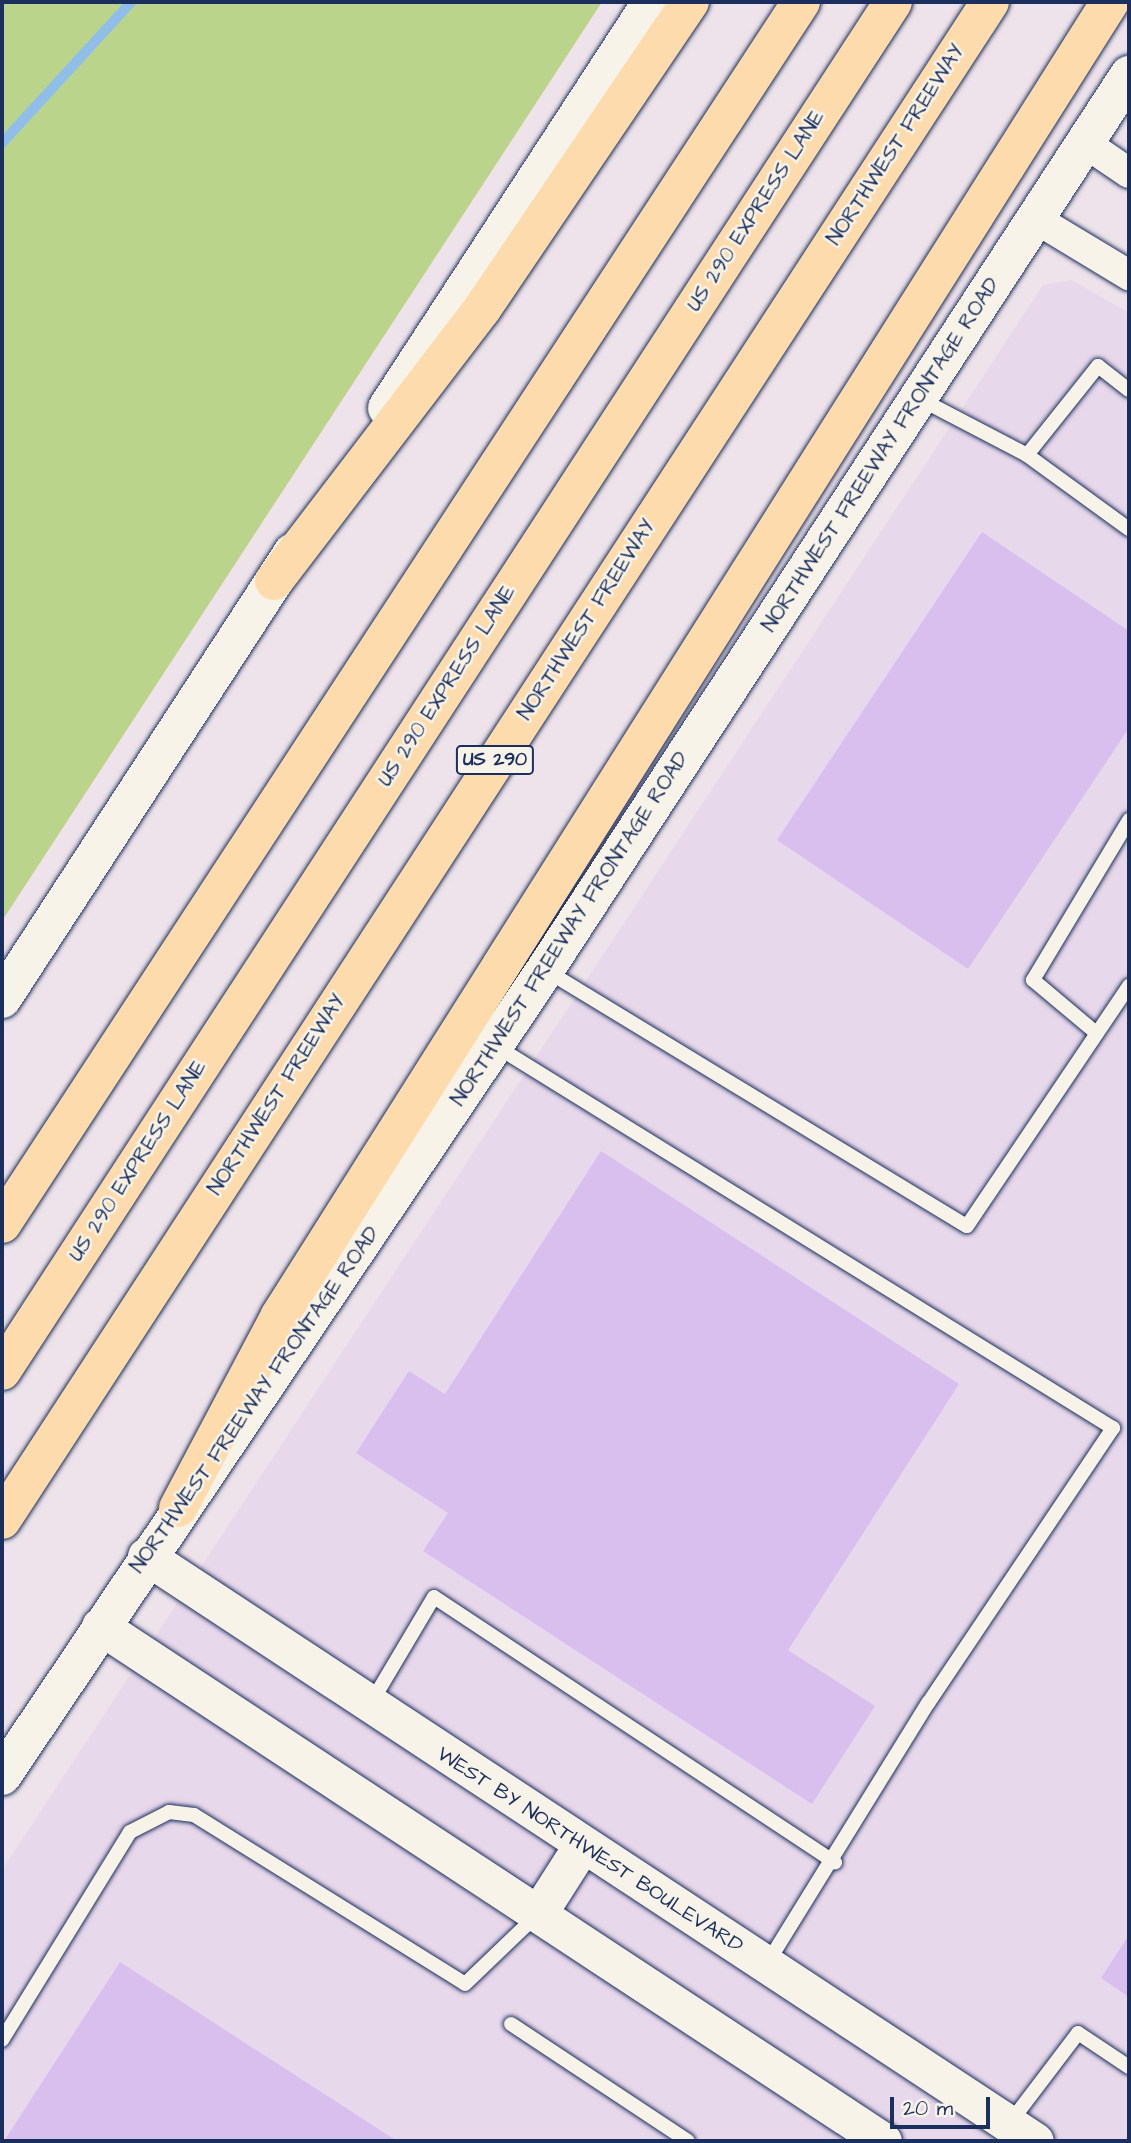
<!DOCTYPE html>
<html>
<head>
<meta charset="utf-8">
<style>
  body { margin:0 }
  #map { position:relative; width:1131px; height:2143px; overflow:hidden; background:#eee3ea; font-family:"Architects Daughter",sans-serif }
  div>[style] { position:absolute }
  .built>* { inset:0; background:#e8d8eb }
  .green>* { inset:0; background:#bbd48c }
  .stream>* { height:10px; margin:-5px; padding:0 5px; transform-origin:5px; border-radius:5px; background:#8ebee9 }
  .building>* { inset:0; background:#d9bfee }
  .roads { filter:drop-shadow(0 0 2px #1b2f5e) drop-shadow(0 0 2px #1b2f5e) }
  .service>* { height:14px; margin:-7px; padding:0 7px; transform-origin:7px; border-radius:7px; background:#f7f3e8 }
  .minor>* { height:30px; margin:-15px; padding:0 15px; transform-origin:15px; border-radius:15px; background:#f7f3e8 }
  .tertiary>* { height:37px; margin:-18.5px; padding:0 18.5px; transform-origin:18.5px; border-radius:18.5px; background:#f7f3e8 }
  .secondary>* { height:38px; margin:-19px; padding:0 19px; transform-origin:19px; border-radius:19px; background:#f7f3e8 }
  .motorway>* { height:38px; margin:-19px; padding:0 19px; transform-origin:19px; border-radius:19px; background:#fedbac }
  span { translate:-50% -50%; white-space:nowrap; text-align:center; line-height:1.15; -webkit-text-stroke:5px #f7f3e8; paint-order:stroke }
  .shield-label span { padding:2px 5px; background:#f7f3e8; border:2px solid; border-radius:5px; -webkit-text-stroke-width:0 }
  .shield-label { font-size:19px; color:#1b2f5e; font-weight:700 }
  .street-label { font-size:21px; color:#1b2f5e }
  .frame { position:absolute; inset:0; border:4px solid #1b2f5e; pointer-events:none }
  .scale { position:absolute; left:890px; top:2097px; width:100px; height:32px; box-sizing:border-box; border:4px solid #1b2f5e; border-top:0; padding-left:9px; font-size:21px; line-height:24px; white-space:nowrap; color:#1b2f5e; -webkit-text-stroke:5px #f7f3e8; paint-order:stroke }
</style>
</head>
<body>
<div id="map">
  <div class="built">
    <div style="clip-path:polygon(1072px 280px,1129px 313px,1129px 2141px,2px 2141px,2px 1870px,1043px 285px)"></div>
  </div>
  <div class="green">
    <div style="clip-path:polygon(2px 2px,602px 2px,2px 921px)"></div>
  </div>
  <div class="stream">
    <div style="left:2px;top:143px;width:191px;rotate:-47.5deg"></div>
  </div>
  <div class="building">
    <div style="clip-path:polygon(982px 532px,1129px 631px,1129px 728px,968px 969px,777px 840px)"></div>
    <div style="clip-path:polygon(601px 1151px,959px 1384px,788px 1650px,875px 1706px,812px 1804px,423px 1551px,448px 1513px,356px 1453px,409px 1371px,445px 1394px)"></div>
    <div style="clip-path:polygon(1129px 1935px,1129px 1997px,1101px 1978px)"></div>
    <div style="clip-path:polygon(120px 1962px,397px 2141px,4px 2141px)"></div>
  </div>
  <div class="roads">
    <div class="service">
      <div style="left:920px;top:399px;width:121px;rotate:27.6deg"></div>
      <div style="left:1027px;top:455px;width:126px;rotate:36deg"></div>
      <div style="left:1027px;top:455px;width:114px;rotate:-51.4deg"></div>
      <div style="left:1098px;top:366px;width:39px;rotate:38deg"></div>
      <div style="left:547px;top:971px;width:491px;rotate:31.3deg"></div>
      <div style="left:967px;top:1226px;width:290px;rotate:-56deg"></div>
      <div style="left:1095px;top:1032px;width:81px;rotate:-140deg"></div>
      <div style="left:1033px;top:980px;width:187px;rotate:-59deg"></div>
      <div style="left:494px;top:1045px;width:728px;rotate:31.75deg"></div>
      <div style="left:1113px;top:1428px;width:331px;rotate:123.9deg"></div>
      <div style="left:928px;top:1703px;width:307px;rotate:121.7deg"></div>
      <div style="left:371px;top:1703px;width:123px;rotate:-59.3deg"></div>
      <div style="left:434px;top:1597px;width:481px;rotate:33.5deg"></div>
      <div style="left:511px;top:2024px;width:212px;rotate:33.5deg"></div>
      <div style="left:2px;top:2040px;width:244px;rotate:-58.4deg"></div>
      <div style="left:130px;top:1832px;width:44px;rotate:-27.1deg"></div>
      <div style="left:169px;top:1812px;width:25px;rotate:7deg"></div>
      <div style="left:194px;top:1815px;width:319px;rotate:31.9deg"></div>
      <div style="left:465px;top:1984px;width:100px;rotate:-43.8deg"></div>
      <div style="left:1009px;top:2124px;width:114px;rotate:-52.8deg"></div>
      <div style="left:1078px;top:2033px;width:61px;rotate:33.7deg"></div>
    </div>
    <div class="minor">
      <div style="left:1085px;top:143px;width:53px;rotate:34.3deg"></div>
      <div style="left:1036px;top:219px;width:109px;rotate:31.1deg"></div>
    </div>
    <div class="tertiary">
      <div style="left:146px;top:1556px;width:1064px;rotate:33.35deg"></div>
      <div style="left:100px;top:1626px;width:937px;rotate:33.33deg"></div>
      <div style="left:538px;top:1914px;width:82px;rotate:-57.5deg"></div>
    </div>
    <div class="secondary">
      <div style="left:387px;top:408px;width:485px;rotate:-56.9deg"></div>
      <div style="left:2px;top:999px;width:533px;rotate:-56.94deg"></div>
      <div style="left:2px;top:1776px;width:972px;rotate:-56.03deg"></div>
      <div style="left:545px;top:970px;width:1069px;rotate:-56.87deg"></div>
    </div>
    <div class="motorway">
      <div style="left:274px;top:581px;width:342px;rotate:-52.6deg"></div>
      <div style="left:482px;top:309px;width:371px;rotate:-55.9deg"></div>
      <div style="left:2px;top:1224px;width:1460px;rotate:-56.82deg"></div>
      <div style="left:2px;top:1371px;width:1633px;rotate:-56.94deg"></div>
      <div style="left:178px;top:1508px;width:216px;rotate:-62.1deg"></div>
      <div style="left:279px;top:1317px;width:1556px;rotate:-57.71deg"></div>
      <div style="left:2px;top:1520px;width:1811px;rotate:-56.94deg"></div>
    </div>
  </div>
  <div class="shield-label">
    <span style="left:495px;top:760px">US 290</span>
  </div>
  <div class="street-label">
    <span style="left:896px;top:145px;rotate:-57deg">NORTHWEST FREEWAY</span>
    <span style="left:756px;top:211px;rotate:-57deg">US 290 EXPRESS LANE</span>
    <span style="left:881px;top:455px;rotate:-57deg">NORTHWEST FREEWAY FRONTAGE ROAD</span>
    <span style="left:587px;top:620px;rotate:-57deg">NORTHWEST FREEWAY</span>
    <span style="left:447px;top:686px;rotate:-57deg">US 290 EXPRESS LANE</span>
    <span style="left:570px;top:929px;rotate:-57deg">NORTHWEST FREEWAY FRONTAGE ROAD</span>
    <span style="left:277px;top:1095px;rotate:-57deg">NORTHWEST FREEWAY</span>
    <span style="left:138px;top:1161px;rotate:-57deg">US 290 EXPRESS LANE</span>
    <span style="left:255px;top:1400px;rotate:-55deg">NORTHWEST FREEWAY FRONTAGE ROAD</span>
    <span style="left:590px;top:1850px;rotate:33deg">WEST BY NORTHWEST BOULEVARD</span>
  </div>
  <div class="frame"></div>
  <div class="scale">20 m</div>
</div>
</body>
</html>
